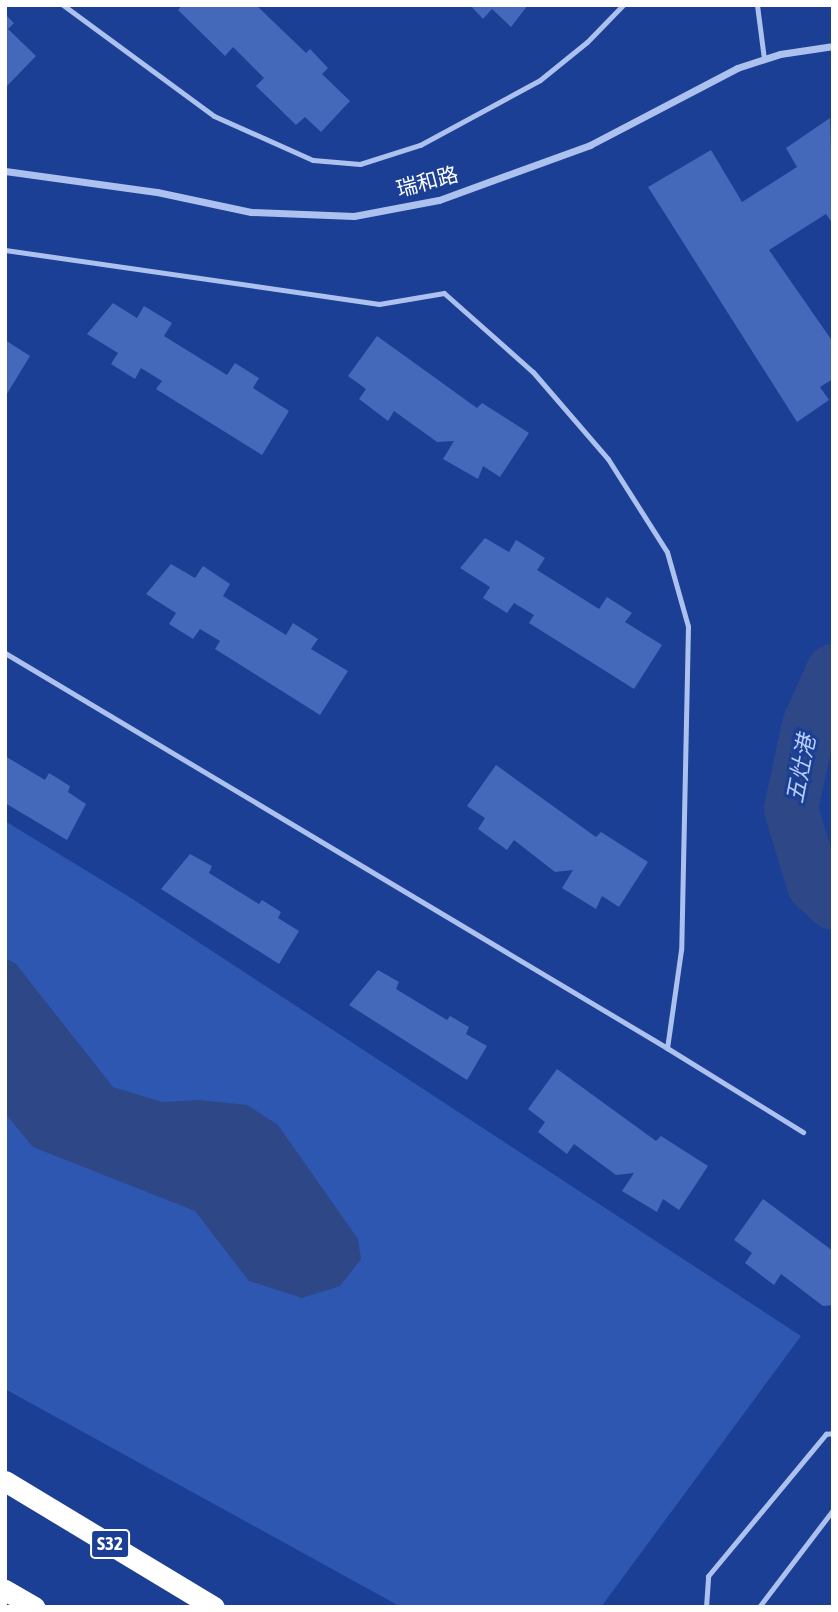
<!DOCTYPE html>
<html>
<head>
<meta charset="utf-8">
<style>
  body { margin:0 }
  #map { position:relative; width:838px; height:1612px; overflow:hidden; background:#1b3f94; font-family:"Asap Condensed","Noto Sans SC",sans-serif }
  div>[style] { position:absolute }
  .green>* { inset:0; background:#2e57b1 }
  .water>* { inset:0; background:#2d4787 }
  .river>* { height:54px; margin:-27px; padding:0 27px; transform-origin:27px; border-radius:27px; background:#2d4787 }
  .building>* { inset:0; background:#4468ba }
  .lane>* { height:5px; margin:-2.5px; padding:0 2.5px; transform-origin:2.5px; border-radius:2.5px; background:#adc1ef }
  .street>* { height:7px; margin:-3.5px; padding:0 3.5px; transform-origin:3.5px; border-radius:3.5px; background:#adc1ef }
  .highway>* { height:21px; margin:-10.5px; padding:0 10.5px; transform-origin:10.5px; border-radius:10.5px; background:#fff }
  span { translate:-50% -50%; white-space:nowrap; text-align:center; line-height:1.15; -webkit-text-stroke:6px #1b3f94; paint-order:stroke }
  .shield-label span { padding:2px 5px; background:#1b3f94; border:2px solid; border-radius:5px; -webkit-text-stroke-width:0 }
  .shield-label { font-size:19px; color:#fff; font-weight:700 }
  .street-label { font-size:21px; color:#fff }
  .water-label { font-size:23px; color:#b9ccf6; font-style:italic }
  .frame { position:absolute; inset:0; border:7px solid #fff; pointer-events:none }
</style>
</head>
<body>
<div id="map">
  <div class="green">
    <div style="clip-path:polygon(5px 821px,131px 898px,801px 1336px,601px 1607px,401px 1607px,5px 1389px)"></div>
  </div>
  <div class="water">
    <div style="clip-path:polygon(5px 958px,16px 964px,113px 1087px,162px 1102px,199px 1100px,247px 1105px,278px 1125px,358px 1239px,361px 1259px,340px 1286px,302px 1298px,249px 1281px,195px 1211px,33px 1147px,5px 1113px)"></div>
  </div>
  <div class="river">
    <div style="left:833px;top:671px;width:59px;rotate:114deg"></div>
    <div style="left:809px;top:725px;width:86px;rotate:102.1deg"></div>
    <div style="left:791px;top:809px;width:79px;rotate:73.2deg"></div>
    <div style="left:814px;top:885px;width:26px;rotate:43deg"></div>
  </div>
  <div class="building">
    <div style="clip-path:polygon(182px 5px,256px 5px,306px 53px,310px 49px,328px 68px,322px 74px,350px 101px,321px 132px,305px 117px,296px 125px,256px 86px,264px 78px,233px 47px,225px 56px,178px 10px)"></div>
    <div style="clip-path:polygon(470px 5px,528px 5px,511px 27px,492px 9px,483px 19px)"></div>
    <div style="clip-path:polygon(5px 14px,14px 23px,8px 29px,36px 56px,7px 86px)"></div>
    <div style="clip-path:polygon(830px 118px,833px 224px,826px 214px,769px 250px,833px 342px,833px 379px,820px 387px,829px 400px,797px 422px,648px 187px,711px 150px,742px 202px,797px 167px,786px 148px)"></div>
    <div style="clip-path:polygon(113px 303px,137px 318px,144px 306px,172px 323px,164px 336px,227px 375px,235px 363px,259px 378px,253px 388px,289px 411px,262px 455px,156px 389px,162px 381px,141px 368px,135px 379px,111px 364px,118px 353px,87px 334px)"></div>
    <div style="clip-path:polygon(377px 336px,477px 408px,482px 403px,529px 433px,500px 477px,483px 466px,478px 479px,443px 459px,454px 441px,437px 442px,394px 411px,388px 421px,359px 399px,366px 389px,348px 376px)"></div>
    <div style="clip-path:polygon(5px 340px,30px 356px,5px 397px)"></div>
    <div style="clip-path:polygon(485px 538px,509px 552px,516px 540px,545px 558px,537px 570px,599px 609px,607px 597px,632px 613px,625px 622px,662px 645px,634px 689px,529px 623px,534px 615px,514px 603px,507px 613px,483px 598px,490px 587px,460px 568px)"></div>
    <div style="clip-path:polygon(171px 564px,195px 578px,203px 566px,230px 584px,223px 596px,286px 635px,293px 623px,318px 639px,311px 649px,348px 671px,320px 715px,215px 649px,220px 641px,200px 629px,193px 639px,169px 624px,176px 613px,146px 594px)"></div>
    <div style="clip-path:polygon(5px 756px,45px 780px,49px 773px,70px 786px,68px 792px,86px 804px,67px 840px,5px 803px)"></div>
    <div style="clip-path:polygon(496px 765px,596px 837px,601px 832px,648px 862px,619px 907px,602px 896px,596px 909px,562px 888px,573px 870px,555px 872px,514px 840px,507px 850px,478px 829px,485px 818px,467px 806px)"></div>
    <div style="clip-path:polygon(190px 854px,212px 866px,209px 873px,259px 904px,262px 900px,281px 912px,278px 918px,299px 931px,279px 964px,161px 889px)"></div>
    <div style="clip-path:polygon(378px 970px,399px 982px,396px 989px,447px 1020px,450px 1016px,469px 1027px,466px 1034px,487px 1046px,467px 1080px,349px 1005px)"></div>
    <div style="clip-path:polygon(557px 1069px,656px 1141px,661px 1136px,708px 1166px,679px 1210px,663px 1199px,657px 1212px,622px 1191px,634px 1173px,616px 1175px,574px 1144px,567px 1154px,538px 1132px,545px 1122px,528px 1109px)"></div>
    <div style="clip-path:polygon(763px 1199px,833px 1251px,833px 1305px,823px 1306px,781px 1274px,774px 1285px,745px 1263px,752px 1253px,734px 1240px)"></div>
  </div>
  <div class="lane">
    <div style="left:63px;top:5px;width:187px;rotate:36.3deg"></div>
    <div style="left:214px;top:116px;width:108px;rotate:24deg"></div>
    <div style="left:313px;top:160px;width:47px;rotate:4.9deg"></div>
    <div style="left:360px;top:164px;width:63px;rotate:-17.6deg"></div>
    <div style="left:420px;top:145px;width:136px;rotate:-28.4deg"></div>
    <div style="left:540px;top:80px;width:60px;rotate:-39deg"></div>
    <div style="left:587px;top:42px;width:52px;rotate:-45.8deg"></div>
    <div style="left:757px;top:5px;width:54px;rotate:82.6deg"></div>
    <div style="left:5px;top:250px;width:378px;rotate:8.2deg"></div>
    <div style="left:379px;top:304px;width:66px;rotate:-9.6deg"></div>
    <div style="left:444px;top:293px;width:119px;rotate:41.6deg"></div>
    <div style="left:533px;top:372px;width:115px;rotate:49.2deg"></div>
    <div style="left:608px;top:459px;width:110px;rotate:57.6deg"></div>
    <div style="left:667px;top:552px;width:77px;rotate:74.2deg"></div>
    <div style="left:688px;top:626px;width:324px;rotate:91.2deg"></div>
    <div style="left:681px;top:950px;width:99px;rotate:98.1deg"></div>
    <div style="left:667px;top:1048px;width:160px;rotate:31.7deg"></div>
    <div style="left:5px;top:653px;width:771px;rotate:30.82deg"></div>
    <div style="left:706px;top:1607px;width:31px;rotate:-86deg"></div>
    <div style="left:708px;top:1576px;width:185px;rotate:-50.3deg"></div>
    <div style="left:826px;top:1434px;width:7px;rotate:-8deg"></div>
    <div style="left:759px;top:1607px;width:122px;rotate:-52.7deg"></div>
  </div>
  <div class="street">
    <div style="left:5px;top:171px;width:153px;rotate:7.9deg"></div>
    <div style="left:157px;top:192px;width:96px;rotate:12deg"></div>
    <div style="left:251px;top:212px;width:103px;rotate:2.2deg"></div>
    <div style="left:354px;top:216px;width:86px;rotate:-10.7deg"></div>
    <div style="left:439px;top:200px;width:161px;rotate:-20deg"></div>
    <div style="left:590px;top:145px;width:166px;rotate:-27.6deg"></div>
    <div style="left:737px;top:68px;width:45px;rotate:-18deg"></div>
    <div style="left:780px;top:54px;width:54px;rotate:-8.6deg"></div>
  </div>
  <div class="highway">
    <div style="left:5px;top:1481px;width:244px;rotate:31.1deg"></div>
    <div style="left:5px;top:1590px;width:34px;rotate:30deg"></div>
  </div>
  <div class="shield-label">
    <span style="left:110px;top:1544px">S32</span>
  </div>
  <div class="street-label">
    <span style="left:427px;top:181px;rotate:-15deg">瑞和路</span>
  </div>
  <div class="water-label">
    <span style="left:801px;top:769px;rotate:-79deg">五灶港</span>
  </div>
  <div class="frame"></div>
</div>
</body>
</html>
